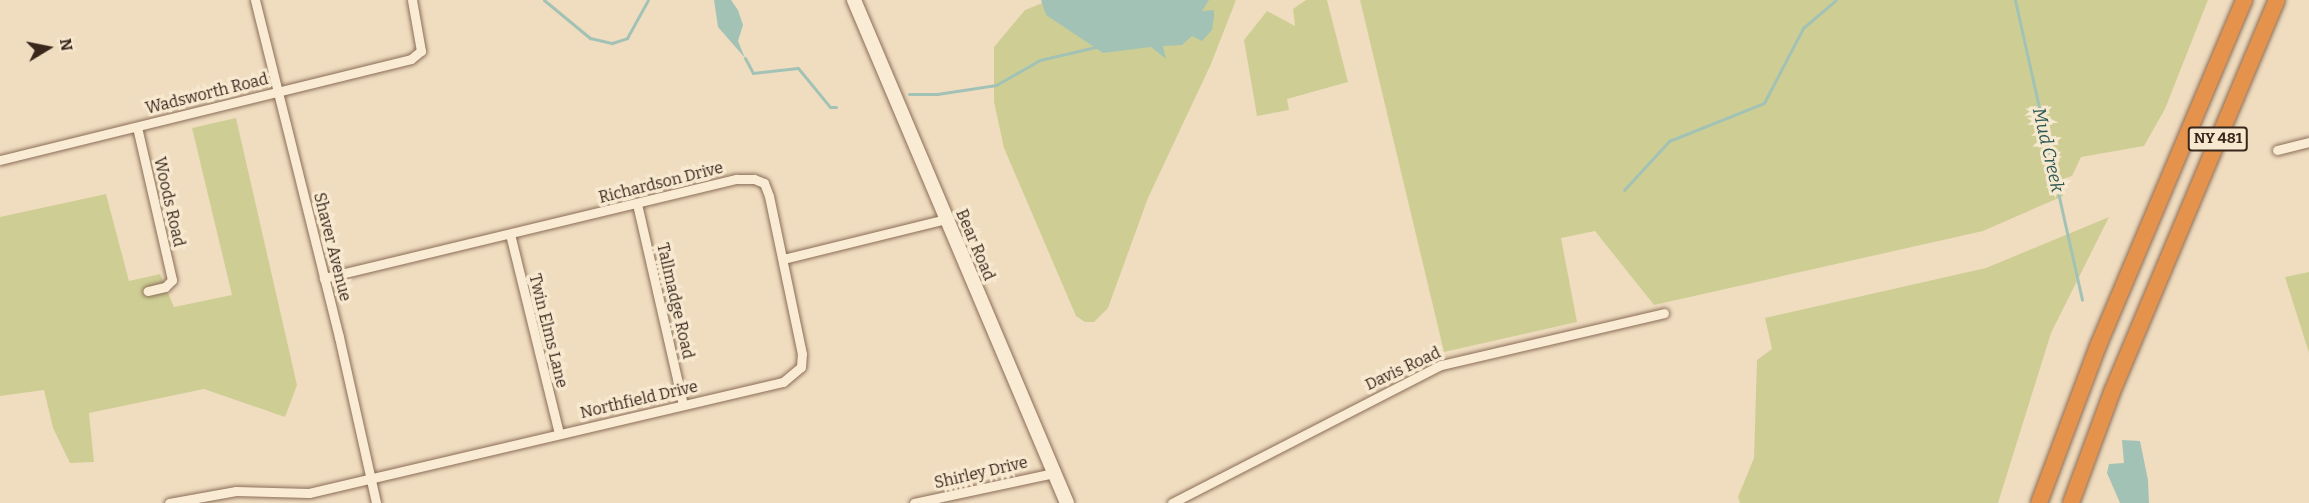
<!DOCTYPE html>
<html>
<head>
<meta charset="utf-8">
<style>
  body { margin:0 }
  #map { position:relative; width:2309px; height:503px; overflow:hidden; background:#f0ddc0; font-family:Bitter,serif }
  div>[style] { position:absolute }
  .green>* { inset:0; background:#cece94 }
  .water>* { inset:0; background:#a3c2b6 }
  .stream>* { height:3px; margin:-1.5px; padding:0 1.5px; transform-origin:1.5px; border-radius:1.5px; background:#a3c2b6 }
  .roads { filter:drop-shadow(0 0 2px #8a6d57) drop-shadow(0 0 2px #8a6d57) }
  .street>* { height:9px; margin:-4.5px; padding:0 4.5px; transform-origin:4.5px; border-radius:4.5px; background:#faebd4 }
  .secondary>* { height:14px; margin:-7px; padding:0 7px; transform-origin:7px; border-radius:7px; background:#faebd4 }
  .highway>* { height:16px; margin:-8px; padding:0 8px; transform-origin:8px; border-radius:8px; background:#e4924c }
  span { translate:-50% -50%; white-space:nowrap; text-align:center; line-height:1.15; -webkit-text-stroke:6px #f7e8d0; paint-order:stroke }
  .shield-label span { padding:2px 4px; background:#f7e8d0; border:2px solid; border-radius:4px; -webkit-text-stroke-width:0 }
  .shield-label { font-size:15px; color:#39271c; font-weight:700 }
  .street-label { font-size:16px; color:#39271c }
  .water-label { font-size:18px; color:#2b5952; font-style:italic }
  .north { position:absolute; left:18px; top:18px; width:60px; height:60px; -webkit-text-stroke:4px #f7e8d0; paint-order:stroke; rotate:80deg; font-size:16px; font-weight:700; line-height:24px; text-align:center; color:#39271c }
  .north::after { content:''; display:block; margin:auto; width:21px; height:27px; background:#39271c; clip-path:polygon(50% 0,100% 100%,50% 72%,0 100%) }
</style>
</head>
<body>
<div id="map">
  <div class="green">
    <div style="clip-path:polygon(1050px 0,1236px 0,1211px 64px,1148px 198px,1108px 308px,1094px 322px,1085px 322px,1076px 316px,1004px 148px,994px 102px,994px 47px,1025px 10px)"></div>
    <div style="clip-path:polygon(1306px 0,1327px 0,1348px 82px,1287px 99px,1289px 110px,1257px 116px,1244px 40px,1267px 11px,1295px 26px,1293px 9px)"></div>
    <div style="clip-path:polygon(1360px 0,2208px 0,2165px 109px,2144px 146px,2081px 157px,2072px 176px,2060px 180px,2063px 196px,1983px 231px,1654px 305px,1595px 231px,1561px 238px,1577px 322px,1444px 352px)"></div>
    <div style="clip-path:polygon(236px 118px,297px 385px,285px 417px,204px 389px,89px 413px,94px 462px,70px 463px,53px 428px,44px 390px,0 396px,0 217px,106px 194px,129px 281px,160px 274px,174px 307px,232px 295px,192px 128px)"></div>
    <div style="clip-path:polygon(2109px 217px,2051px 333px,1998px 503px,1740px 503px,1738px 497px,1754px 458px,1757px 360px,1772px 349px,1765px 318px,1986px 268px)"></div>
    <div style="clip-path:polygon(2309px 272px,2309px 353px,2285px 277px)"></div>
  </div>
  <div class="water">
    <div style="clip-path:polygon(714px 0,731px 0,738px 10px,743px 25px,738px 41px,745px 58px,718px 27px)"></div>
    <div style="clip-path:polygon(1041px 0,1209px 0,1202px 11px,1214px 10px,1214px 17px,1212px 30px,1202px 41px,1192px 36px,1182px 45px,1163px 46px,1166px 59px,1151px 47px,1103px 53px,1046px 15px)"></div>
    <div style="clip-path:polygon(2122px 440px,2140px 441px,2148px 480px,2149px 503px,2120px 503px,2107px 473px,2109px 464px,2124px 463px)"></div>
  </div>
  <div class="stream">
    <div style="left:544px;top:0;width:60px;rotate:39.6deg"></div>
    <div style="left:590px;top:38px;width:23px;rotate:13deg"></div>
    <div style="left:612px;top:43px;width:16px;rotate:-18deg"></div>
    <div style="left:627px;top:38px;width:43px;rotate:-61.1deg"></div>
    <div style="left:2015px;top:0;width:307px;rotate:77.4deg"></div>
    <div style="left:745px;top:58px;width:17px;rotate:62deg"></div>
    <div style="left:753px;top:73px;width:45px;rotate:-6.3deg"></div>
    <div style="left:798px;top:68px;width:50px;rotate:50.6deg"></div>
    <div style="left:830px;top:107px;width:6px"></div>
    <div style="left:909px;top:94px;width:28px"></div>
    <div style="left:937px;top:94px;width:60px;rotate:-8.7deg"></div>
    <div style="left:996px;top:85px;width:51px;rotate:-29.6deg"></div>
    <div style="left:1040px;top:60px;width:57px;rotate:-13.1deg"></div>
    <div style="left:1624px;top:190px;width:67px;rotate:-47.4deg"></div>
    <div style="left:1669px;top:141px;width:102px;rotate:-21.8deg"></div>
    <div style="left:1764px;top:103px;width:85px;rotate:-62.5deg"></div>
    <div style="left:1803px;top:28px;width:43px;rotate:-40.3deg"></div>
  </div>
  <div class="roads">
    <div class="street">
      <div style="left:255px;top:0;width:347px;rotate:76deg"></div>
      <div style="left:339px;top:337px;width:170px;rotate:77.4deg"></div>
      <div style="left:137px;top:127px;width:157px;rotate:77.1deg"></div>
      <div style="left:172px;top:280px;width:10px;rotate:135deg"></div>
      <div style="left:165px;top:287px;width:18px;rotate:167deg"></div>
      <div style="left:2277px;top:150px;width:33px;rotate:-14deg"></div>
      <div style="left:0;top:160px;width:423px;rotate:-13.8deg"></div>
      <div style="left:411px;top:59px;width:13px;rotate:-39deg"></div>
      <div style="left:421px;top:51px;width:52px;rotate:-100deg"></div>
      <div style="left:637px;top:204px;width:206px;rotate:77.1deg"></div>
      <div style="left:510px;top:234px;width:206px;rotate:76.2deg"></div>
      <div style="left:783px;top:259px;width:168px;rotate:-13.8deg"></div>
      <div style="left:169px;top:503px;width:68px;rotate:-10.2deg"></div>
      <div style="left:236px;top:491px;width:73px;rotate:1.6deg"></div>
      <div style="left:309px;top:493px;width:487px;rotate:-13.2deg"></div>
      <div style="left:783px;top:382px;width:23px;rotate:-40deg"></div>
      <div style="left:801px;top:367px;width:13px;rotate:-86deg"></div>
      <div style="left:802px;top:354px;width:161px;rotate:-101.8deg"></div>
      <div style="left:769px;top:196px;width:14px;rotate:-111deg"></div>
      <div style="left:764px;top:183px;width:11px;rotate:-158deg"></div>
      <div style="left:754px;top:179px;width:18px;rotate:180deg"></div>
      <div style="left:736px;top:179px;width:424px;rotate:166.5deg"></div>
      <div style="left:914px;top:503px;width:143px;rotate:-12.1deg"></div>
      <div style="left:1172px;top:503px;width:302px;rotate:-27.2deg"></div>
      <div style="left:1441px;top:365px;width:229px;rotate:-13.1deg"></div>
    </div>
    <div class="secondary">
      <div style="left:854px;top:0;width:546px;rotate:67.05deg"></div>
    </div>
    <div class="highway">
      <div style="left:2039px;top:503px;width:168px;rotate:-69.4deg"></div>
      <div style="left:2098px;top:346px;width:376px;rotate:-67.1deg"></div>
      <div style="left:2071px;top:503px;width:118px;rotate:-69.7deg"></div>
      <div style="left:2112px;top:392px;width:425px;rotate:-67.2deg"></div>
    </div>
  </div>
  <div class="shield-label">
    <span style="left:2218px;top:139px">NY 481</span>
  </div>
  <div class="street-label">
    <span style="left:207px;top:94px;rotate:-14deg">Wadsworth Road</span>
    <span style="left:661px;top:183px;rotate:-14deg">Richardson Drive</span>
    <span style="left:169px;top:202px;rotate:77deg">Woods Road</span>
    <span style="left:975px;top:245px;rotate:67deg">Bear Road</span>
    <span style="left:332px;top:247px;rotate:76deg">Shaver Avenue</span>
    <span style="left:675px;top:301px;rotate:77deg">Tallmadge Road</span>
    <span style="left:548px;top:331px;rotate:76deg">Twin Elms Lane</span>
    <span style="left:1403px;top:369px;rotate:-25deg">Davis Road</span>
    <span style="left:639px;top:400px;rotate:-13deg">Northfield Drive</span>
    <span style="left:981px;top:473px;rotate:-13deg">Shirley Drive</span>
  </div>
  <div class="water-label">
    <span style="left:2048px;top:150px;rotate:77deg">Mud Creek</span>
  </div>
  <div class="north">N</div>
</div>
</body>
</html>
